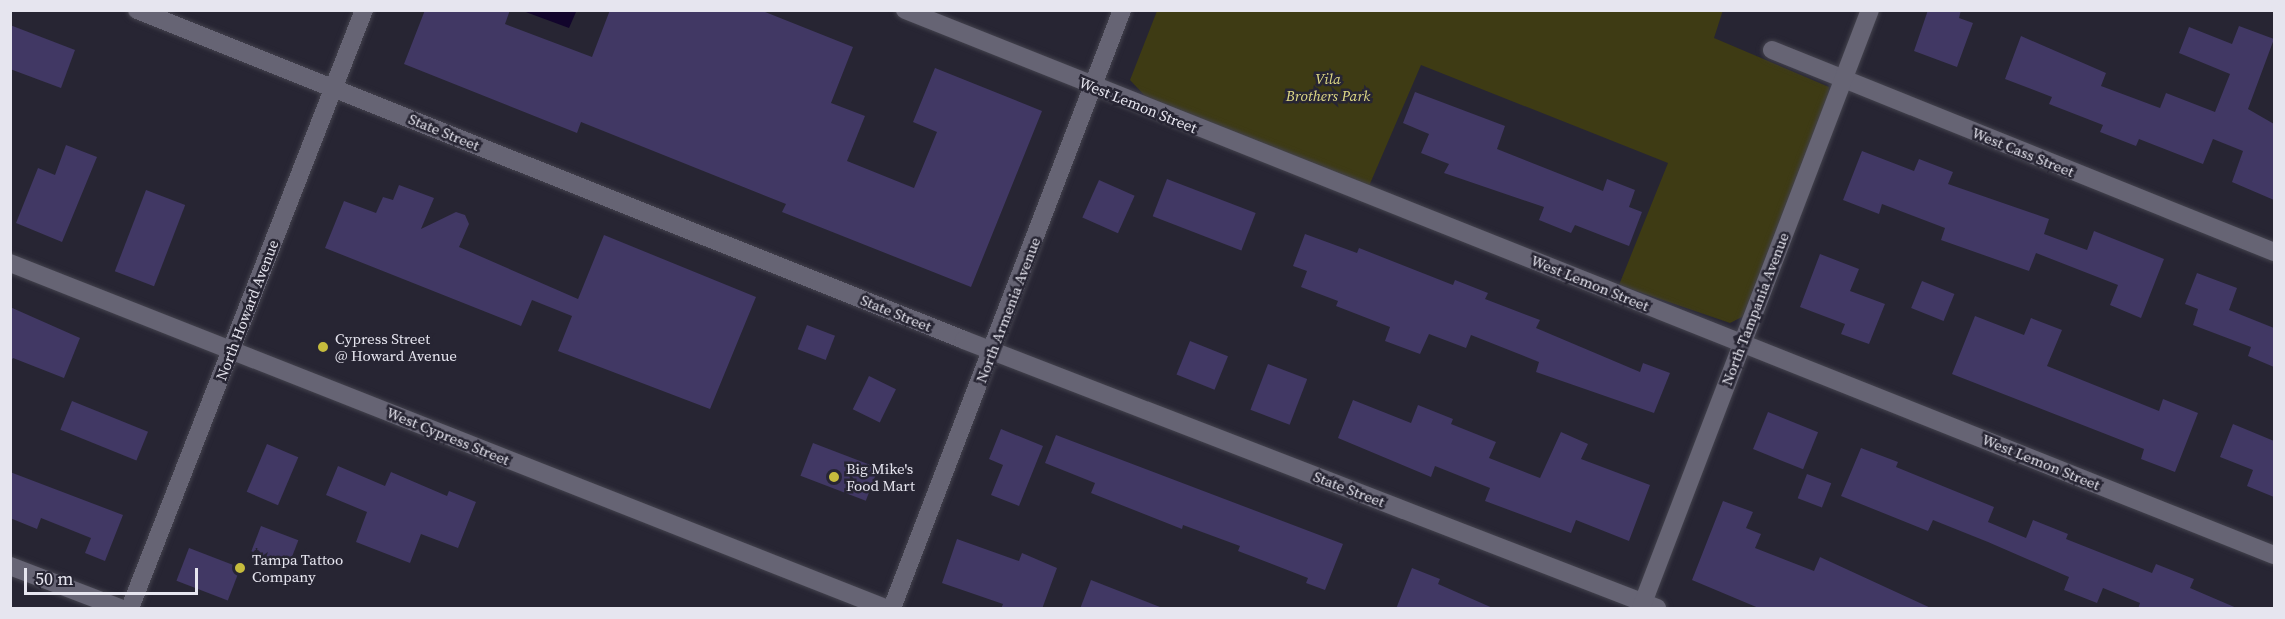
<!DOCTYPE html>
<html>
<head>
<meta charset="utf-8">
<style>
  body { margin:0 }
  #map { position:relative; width:2285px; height:619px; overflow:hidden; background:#272533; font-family:"Source Serif 4",serif }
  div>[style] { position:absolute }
  .green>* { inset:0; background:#3e3b14 }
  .water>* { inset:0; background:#12052c }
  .building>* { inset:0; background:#413864; transform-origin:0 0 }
  .roads { filter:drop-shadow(0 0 2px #43424d) drop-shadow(0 0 2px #43424d) }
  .minor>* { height:18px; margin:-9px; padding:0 9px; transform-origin:9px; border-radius:9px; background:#666474 }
  .tertiary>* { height:18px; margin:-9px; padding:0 9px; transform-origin:9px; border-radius:9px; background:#666474 }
  .secondary>* { height:18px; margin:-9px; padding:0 9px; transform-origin:9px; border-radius:9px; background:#666474 }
  .dots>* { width:16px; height:16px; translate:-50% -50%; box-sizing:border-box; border:3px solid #272533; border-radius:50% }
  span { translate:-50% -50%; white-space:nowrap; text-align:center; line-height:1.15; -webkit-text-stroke:5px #272533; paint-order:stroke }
  .park-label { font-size:15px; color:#e0da87; font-style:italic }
  .street-label { font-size:15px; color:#e6e5ef }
  .poi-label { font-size:15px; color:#e6e5ef }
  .left { translate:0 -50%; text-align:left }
  .frame { position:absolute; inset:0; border:12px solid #e6e5ef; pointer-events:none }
  .scale { position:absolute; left:24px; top:568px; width:174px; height:27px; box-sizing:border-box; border:3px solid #e6e5ef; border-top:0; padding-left:8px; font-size:18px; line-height:21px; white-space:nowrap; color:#e6e5ef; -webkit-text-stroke:4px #272533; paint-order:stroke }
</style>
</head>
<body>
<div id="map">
  <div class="green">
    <div style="clip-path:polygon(1723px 10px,1714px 38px,1829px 87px,1828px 100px,1744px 316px,1730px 323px,1619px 285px,1668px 163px,1421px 65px,1369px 186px,1145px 96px,1130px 80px,1157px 11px)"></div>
  </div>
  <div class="water">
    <div style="clip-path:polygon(572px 10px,576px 12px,569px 28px,523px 11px)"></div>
  </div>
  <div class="building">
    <div style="clip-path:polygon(425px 10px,510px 10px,505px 24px,592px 57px,610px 10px,760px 10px,853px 47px,831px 103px,865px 116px,847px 161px,914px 188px,937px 132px,913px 122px,935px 68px,1042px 111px,971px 287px,782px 212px,786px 204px,581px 122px,577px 133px,404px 64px)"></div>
    <div style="clip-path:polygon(1928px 10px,1961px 10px,1959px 18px,1973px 23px,1957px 67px,1914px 51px)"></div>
    <div style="clip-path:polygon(10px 25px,75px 50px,61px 88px,10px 69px)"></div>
    <div style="clip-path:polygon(2239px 26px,2274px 39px,2248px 109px,2274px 124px,2274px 200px,2232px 182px,2243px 151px,2213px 139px,2203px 164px,2139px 139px,2136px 146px,2100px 132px,2103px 125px,2049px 104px,2052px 97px,2005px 79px,2021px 36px,2106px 73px,2101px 86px,2160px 108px,2166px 93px,2215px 112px,2230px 74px,2179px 53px,2189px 27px,2232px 44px)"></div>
    <div style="clip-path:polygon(1415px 92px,1505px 126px,1497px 149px,1603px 191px,1607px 179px,1635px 190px,1629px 207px,1642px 212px,1629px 246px,1575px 225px,1571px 233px,1539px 220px,1544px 207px,1444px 173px,1449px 164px,1421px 153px,1429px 134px,1403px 123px)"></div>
    <div style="clip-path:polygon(66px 145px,97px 157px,62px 242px,16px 223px,38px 168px,55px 175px)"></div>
    <div style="clip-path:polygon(1862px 151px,1914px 171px,1919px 159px,1953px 172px,1948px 184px,2049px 219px,2044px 234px,2087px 250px,2094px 231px,2164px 259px,2141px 318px,2110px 305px,2118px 285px,2036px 253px,2029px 271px,1941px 240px,1945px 228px,1882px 204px,1879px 214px,1843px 200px)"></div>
    <div style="left:1167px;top:179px;width:95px;height:40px;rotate:21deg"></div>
    <div style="left:1099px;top:180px;width:39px;height:41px;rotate:24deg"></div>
    <div style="clip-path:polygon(399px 185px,434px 198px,421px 229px,456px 212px,465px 215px,469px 224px,459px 247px,578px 299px,604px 235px,756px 297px,710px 409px,558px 351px,572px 316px,532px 300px,521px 326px,325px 248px,344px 201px,376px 213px,383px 197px,393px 200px)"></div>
    <div style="left:146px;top:190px;width:42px;height:87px;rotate:21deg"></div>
    <div style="clip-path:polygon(1305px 234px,1357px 253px,1359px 248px,1453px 285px,1455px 280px,1488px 293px,1485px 299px,1540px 320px,1536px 328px,1640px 372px,1643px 363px,1670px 373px,1654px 413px,1536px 372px,1539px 362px,1471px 335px,1466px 348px,1429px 334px,1420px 354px,1385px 341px,1390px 327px,1336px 306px,1338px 301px,1301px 287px,1307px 271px,1293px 266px)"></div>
    <div style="clip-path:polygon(1820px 254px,1859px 269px,1850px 291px,1885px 304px,1869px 344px,1841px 334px,1845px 324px,1800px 307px)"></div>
    <div style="clip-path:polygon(2197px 273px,2237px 288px,2229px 310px,2274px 328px,2274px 367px,2248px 356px,2251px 347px,2193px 325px,2198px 309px,2185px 304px)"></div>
    <div style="left:1922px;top:281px;width:35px;height:29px;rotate:22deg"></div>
    <div style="clip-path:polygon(10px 307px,80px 338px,64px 378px,13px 358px,10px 362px)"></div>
    <div style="clip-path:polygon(1975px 316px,2024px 335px,2031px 318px,2062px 330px,2047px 366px,2159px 411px,2163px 399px,2198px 413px,2175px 472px,2141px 459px,2144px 449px,1952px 374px)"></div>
    <div style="left:807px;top:325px;width:30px;height:26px;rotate:21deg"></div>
    <div style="left:1190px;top:341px;width:41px;height:36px;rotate:22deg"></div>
    <div style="left:1268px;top:364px;width:42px;height:49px;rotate:21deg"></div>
    <div style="left:869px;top:376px;width:30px;height:37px;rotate:26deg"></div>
    <div style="clip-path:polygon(1353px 400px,1411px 423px,1418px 405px,1453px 419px,1451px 424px,1496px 442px,1489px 458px,1540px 478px,1561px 432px,1588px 444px,1581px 459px,1650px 485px,1629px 541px,1576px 520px,1571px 533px,1485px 501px,1490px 488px,1435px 466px,1431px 477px,1338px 438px)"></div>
    <div style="left:72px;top:401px;width:82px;height:31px;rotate:22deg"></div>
    <div style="left:1768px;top:412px;width:54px;height:40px;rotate:22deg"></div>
    <div style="clip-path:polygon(2233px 424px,2274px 441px,2274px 497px,2247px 486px,2253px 470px,2220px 457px)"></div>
    <div style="clip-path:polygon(1001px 429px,1043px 446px,1019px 506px,991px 495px,1003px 465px,989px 459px)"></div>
    <div style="clip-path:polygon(1056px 435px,1343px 544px,1325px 590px,1306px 583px,1308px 578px,1238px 551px,1240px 546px,1183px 525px,1182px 529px,1091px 493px,1095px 483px,1045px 463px)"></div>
    <div style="left:813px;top:443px;width:70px;height:35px;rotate:21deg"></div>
    <div style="left:267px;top:444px;width:34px;height:52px;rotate:23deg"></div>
    <div style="clip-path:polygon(1861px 448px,1898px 462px,1896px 467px,1994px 507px,1988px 522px,2026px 538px,2033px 520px,2068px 534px,2066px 539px,2152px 573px,2156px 564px,2194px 579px,2190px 588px,2239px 609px,2138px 609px,2140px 603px,2103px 588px,2097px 603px,2064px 590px,2069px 577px,1988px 542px,1933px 520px,1928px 531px,1841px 496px)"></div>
    <div style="clip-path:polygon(338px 466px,385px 486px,391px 472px,447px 496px,449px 491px,476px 502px,458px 548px,421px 534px,410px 563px,356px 542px,367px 512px,326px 495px)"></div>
    <div style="clip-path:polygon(10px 472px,123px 515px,105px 561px,85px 553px,91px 538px,41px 518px,37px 529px,10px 518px)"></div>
    <div style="left:1807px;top:474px;width:26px;height:26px;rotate:21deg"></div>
    <div style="clip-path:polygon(1723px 501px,1753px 512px,1746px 528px,1761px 534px,1755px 548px,1814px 571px,1820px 557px,1933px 609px,1761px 609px,1692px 580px)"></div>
    <div style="left:261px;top:526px;width:40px;height:27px;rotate:21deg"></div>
    <div style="clip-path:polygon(957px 539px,1019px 561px,1022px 553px,1057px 568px,1042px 609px,1001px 609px,1003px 604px,942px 583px)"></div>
    <div style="left:189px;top:548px;width:55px;height:35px;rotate:21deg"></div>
    <div style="clip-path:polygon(1412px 568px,1440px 579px,1438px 584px,1495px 609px,1396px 609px)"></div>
    <div style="clip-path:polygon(1091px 580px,1160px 607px,1160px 609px,1080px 609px)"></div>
  </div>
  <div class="roads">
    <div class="minor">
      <div style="left:137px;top:10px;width:890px;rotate:21.75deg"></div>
      <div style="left:964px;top:340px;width:743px;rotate:21.14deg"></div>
      <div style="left:905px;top:10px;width:1473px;rotate:21.71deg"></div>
      <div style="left:1772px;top:50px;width:541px;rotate:21.92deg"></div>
      <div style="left:10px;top:566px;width:118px;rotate:20.9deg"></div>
      <div style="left:1641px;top:608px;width:640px;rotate:-69.05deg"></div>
    </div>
    <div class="tertiary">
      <div style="left:10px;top:263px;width:941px;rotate:21.52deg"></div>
    </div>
    <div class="secondary">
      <div style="left:130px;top:608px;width:642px;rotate:-68.63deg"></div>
      <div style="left:892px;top:608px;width:641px;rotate:-68.96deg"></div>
    </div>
  </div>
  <div class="dots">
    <div style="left:323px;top:347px;background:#c6bc3d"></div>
    <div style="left:834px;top:477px;background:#c6bc3d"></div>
    <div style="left:240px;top:568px;background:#c6bc3d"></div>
  </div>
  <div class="park-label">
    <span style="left:1328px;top:87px">Vila<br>Brothers Park</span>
  </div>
  <div class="street-label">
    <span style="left:1138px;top:105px;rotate:22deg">West Lemon Street</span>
    <span style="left:444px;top:132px;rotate:22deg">State Street</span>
    <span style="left:2023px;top:152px;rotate:22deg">West Cass Street</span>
    <span style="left:1590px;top:283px;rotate:22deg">West Lemon Street</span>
    <span style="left:1755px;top:309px;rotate:-69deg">North Tampania Avenue</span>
    <span style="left:247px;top:310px;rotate:-69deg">North Howard Avenue</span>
    <span style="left:1008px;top:310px;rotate:-69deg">North Armenia Avenue</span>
    <span style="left:896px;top:313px;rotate:22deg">State Street</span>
    <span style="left:448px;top:436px;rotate:22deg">West Cypress Street</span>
    <span style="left:2041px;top:462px;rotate:22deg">West Lemon Street</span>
    <span style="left:1349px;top:489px;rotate:21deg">State Street</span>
  </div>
  <div class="poi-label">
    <span class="left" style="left:335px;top:347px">Cypress Street<br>@ Howard Avenue</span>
    <span class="left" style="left:846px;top:477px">Big Mike's<br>Food Mart</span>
    <span class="left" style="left:252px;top:568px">Tampa Tattoo<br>Company</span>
  </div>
  <div class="frame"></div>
  <div class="scale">50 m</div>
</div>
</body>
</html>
